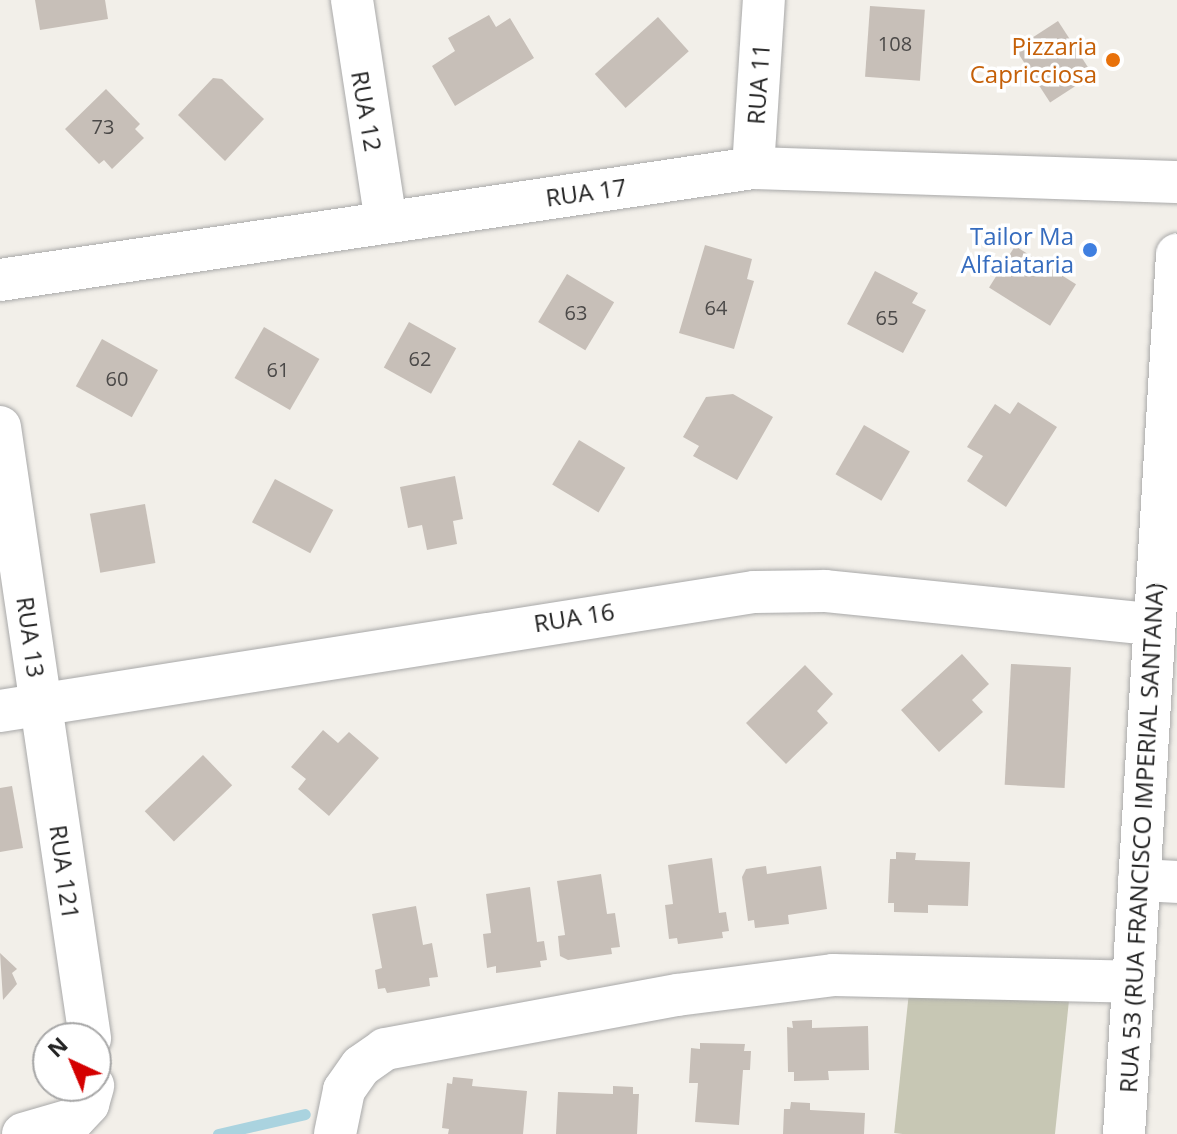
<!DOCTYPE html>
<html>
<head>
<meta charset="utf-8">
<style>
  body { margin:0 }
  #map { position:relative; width:1177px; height:1134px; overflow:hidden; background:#f2efe9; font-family:"Open Sans",sans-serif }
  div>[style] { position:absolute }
  .construction>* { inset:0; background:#c7c7b4; transform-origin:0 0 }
  .stream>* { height:11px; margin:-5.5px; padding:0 5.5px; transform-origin:5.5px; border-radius:5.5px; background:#aad3df }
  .building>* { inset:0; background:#c7bfb8; transform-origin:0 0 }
  .roads { filter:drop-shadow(0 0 2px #a9a9a9) drop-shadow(0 0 2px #a9a9a9) }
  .minor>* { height:42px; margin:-21px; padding:0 21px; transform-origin:21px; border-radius:21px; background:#fff }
  .dots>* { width:22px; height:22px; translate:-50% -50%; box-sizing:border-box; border:4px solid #fff; border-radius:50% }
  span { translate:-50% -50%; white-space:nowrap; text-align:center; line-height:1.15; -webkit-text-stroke:7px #fff; paint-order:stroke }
  .number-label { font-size:20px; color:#4b4948 }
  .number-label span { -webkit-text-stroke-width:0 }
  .food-label { font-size:24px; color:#c56008 }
  .right { translate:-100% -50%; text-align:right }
  .street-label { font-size:24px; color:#222 }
  .shop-label { font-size:24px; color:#366cbe }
  .north { position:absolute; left:32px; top:1022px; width:80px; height:80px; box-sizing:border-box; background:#fff; border:2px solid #a7a7a7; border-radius:50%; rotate:316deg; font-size:22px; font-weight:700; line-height:32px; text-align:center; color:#222 }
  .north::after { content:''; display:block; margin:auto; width:28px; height:36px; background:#d40000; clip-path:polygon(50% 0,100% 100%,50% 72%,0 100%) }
</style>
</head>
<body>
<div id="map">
  <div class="construction">
    <div style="left:911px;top:973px;width:160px;height:161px;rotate:6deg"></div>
  </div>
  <div class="stream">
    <div style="left:218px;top:1134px;width:89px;rotate:-12.9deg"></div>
  </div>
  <div class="building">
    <div style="clip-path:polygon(35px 0,105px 0,108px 19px,40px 30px)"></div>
    <div style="left:870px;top:6px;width:55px;height:71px;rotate:4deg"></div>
    <div style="clip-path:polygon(489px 15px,496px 27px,510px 18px,534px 58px,455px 106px,432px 66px,455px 51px,448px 38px)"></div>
    <div style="left:658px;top:17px;width:46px;height:85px;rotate:48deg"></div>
    <div style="left:1058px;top:21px;width:64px;height:51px;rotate:57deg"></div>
    <div style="clip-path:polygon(213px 78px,222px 79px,264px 119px,225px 161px,178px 115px)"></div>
    <div style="clip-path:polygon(106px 89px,140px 124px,135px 129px,144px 138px,112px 169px,104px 160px,99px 164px,65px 129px)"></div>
    <div style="clip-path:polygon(705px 245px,752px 259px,747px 279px,754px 281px,734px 349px,679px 333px)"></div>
    <div style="left:1015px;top:246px;width:72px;height:49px;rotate:32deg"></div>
    <div style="clip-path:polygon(875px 271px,918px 293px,912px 303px,926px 310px,903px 353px,847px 324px)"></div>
    <div style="left:567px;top:274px;width:55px;height:56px;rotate:31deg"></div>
    <div style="left:409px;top:322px;width:54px;height:52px;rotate:29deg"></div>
    <div style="left:264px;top:327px;width:64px;height:59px;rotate:30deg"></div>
    <div style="left:102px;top:339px;width:64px;height:54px;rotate:29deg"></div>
    <div style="clip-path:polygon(733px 394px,773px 417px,737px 480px,693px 456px,699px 446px,683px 437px,706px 397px)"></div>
    <div style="clip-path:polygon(1018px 402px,1057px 427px,1006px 507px,967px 481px,983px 456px,967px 447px,995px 404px,1010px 414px)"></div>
    <div style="left:864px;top:425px;width:53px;height:57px;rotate:30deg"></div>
    <div style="left:579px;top:440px;width:54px;height:52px;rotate:31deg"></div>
    <div style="clip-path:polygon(455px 476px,463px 519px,453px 521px,457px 544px,427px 550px,422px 525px,408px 528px,400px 487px)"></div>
    <div style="left:275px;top:479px;width:66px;height:49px;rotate:28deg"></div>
    <div style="left:145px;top:504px;width:60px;height:56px;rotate:80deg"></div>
    <div style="clip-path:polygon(962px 654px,989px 684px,972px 700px,983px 712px,939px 752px,901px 710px)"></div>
    <div style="left:1011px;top:664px;width:60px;height:121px;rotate:3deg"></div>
    <div style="clip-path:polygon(805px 665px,833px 694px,817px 711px,828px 723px,786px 764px,746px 723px)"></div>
    <div style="clip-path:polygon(323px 730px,338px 743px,349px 732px,379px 758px,329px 816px,298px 789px,306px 779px,291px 767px)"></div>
    <div style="left:203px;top:755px;width:42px;height:81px;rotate:46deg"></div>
    <div style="clip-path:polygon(12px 786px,23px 848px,0 852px,0 788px)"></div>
    <div style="clip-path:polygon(896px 852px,916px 853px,915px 860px,970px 862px,968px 906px,928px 905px,928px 913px,894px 912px,894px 903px,888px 903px,890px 859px,896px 859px)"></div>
    <div style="clip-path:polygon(712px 858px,719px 913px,726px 912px,729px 931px,722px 932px,723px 938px,678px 944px,677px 938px,669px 939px,665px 905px,673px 904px,668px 865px)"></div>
    <div style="clip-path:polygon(766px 866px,767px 874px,821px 866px,827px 909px,788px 915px,789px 924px,755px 928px,754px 920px,748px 921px,742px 877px,746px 869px)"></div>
    <div style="clip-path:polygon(601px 874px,607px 914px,615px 913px,620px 947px,611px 948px,612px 954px,568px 960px,560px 956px,558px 936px,565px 935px,557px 881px)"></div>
    <div style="clip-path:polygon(530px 887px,537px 942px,544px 941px,547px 960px,540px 961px,541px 967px,496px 973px,496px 966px,487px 968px,483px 934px,491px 933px,486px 894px)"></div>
    <div style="clip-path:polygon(416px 906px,423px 945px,432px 943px,438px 977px,429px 978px,430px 986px,387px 993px,385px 988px,378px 989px,375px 970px,382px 968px,372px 914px)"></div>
    <div style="clip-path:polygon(0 953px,17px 969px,12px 973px,17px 984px,3px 1000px)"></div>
    <div style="clip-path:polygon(812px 1020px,812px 1028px,868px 1026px,869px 1070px,828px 1071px,829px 1080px,794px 1081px,794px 1072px,788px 1072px,787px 1027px,793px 1028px,792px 1021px)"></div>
    <div style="clip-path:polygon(700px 1043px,745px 1044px,744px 1051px,751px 1051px,750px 1070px,743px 1070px,739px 1125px,695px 1122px,698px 1083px,689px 1083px,691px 1048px,700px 1049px)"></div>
    <div style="clip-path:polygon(453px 1077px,473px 1079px,472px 1086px,527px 1091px,523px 1134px,448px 1134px,449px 1129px,442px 1128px,447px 1083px,452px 1084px)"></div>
    <div style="clip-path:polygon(613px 1086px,633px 1087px,633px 1094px,639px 1094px,637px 1134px,556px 1134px,558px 1092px,613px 1094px)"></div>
    <div style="clip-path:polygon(791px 1102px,810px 1103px,810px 1110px,865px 1113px,864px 1134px,783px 1134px,784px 1109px,790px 1109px)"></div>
  </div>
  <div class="roads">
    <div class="minor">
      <div style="left:352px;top:0;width:224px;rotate:81.3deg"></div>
      <div style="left:753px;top:168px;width:168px;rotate:-86.3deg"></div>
      <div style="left:0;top:280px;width:761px;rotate:-8.46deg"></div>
      <div style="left:753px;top:168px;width:424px;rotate:1.9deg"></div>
      <div style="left:0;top:427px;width:618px;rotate:81.62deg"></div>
      <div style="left:0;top:711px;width:763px;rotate:-8.97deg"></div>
      <div style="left:754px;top:592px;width:71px;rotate:-0.8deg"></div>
      <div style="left:825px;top:591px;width:329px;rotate:5.8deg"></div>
      <div style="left:1139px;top:880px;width:38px;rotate:3deg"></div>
      <div style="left:23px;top:1134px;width:53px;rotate:-16.4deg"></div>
      <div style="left:74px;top:1119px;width:21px;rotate:-47deg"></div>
      <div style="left:88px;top:1104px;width:19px;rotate:-74deg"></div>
      <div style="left:335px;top:1134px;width:45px;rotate:-78.4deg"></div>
      <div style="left:344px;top:1090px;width:29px;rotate:-55deg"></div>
      <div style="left:361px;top:1066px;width:29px;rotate:-35deg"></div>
      <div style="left:385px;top:1049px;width:297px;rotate:-10.5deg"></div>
      <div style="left:677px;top:995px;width:157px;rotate:-7.3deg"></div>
      <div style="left:833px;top:975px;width:300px;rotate:1.3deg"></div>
      <div style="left:1124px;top:1134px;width:881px;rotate:-86.55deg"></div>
    </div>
  </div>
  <div class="dots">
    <div style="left:1113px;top:60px;background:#e8710a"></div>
    <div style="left:1090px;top:250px;background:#3f7fe0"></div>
  </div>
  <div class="number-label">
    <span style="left:895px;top:43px">108</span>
    <span style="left:103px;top:126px">73</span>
    <span style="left:716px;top:307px">64</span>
    <span style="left:576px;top:312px">63</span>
    <span style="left:887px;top:317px">65</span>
    <span style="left:420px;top:358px">62</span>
    <span style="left:278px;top:369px">61</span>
    <span style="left:117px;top:378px">60</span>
  </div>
  <div class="food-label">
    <span class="right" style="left:1097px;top:60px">Pizzaria<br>Capricciosa</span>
  </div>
  <div class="street-label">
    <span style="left:758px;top:84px;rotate:-86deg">RUA 11</span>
    <span style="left:367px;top:111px;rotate:80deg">RUA 12</span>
    <span style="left:586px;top:192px;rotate:-8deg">RUA 17</span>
    <span style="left:574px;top:617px;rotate:-9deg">RUA 16</span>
    <span style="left:31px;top:637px;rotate:82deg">RUA 13</span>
    <span style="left:1141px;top:838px;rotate:-87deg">RUA 53 (RUA FRANCISCO IMPERIAL SANTANA)</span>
    <span style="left:65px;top:872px;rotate:82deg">RUA 121</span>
  </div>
  <div class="shop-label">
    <span class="right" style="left:1074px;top:250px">Tailor Ma<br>Alfaiataria</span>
  </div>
  <div class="north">N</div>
</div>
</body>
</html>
